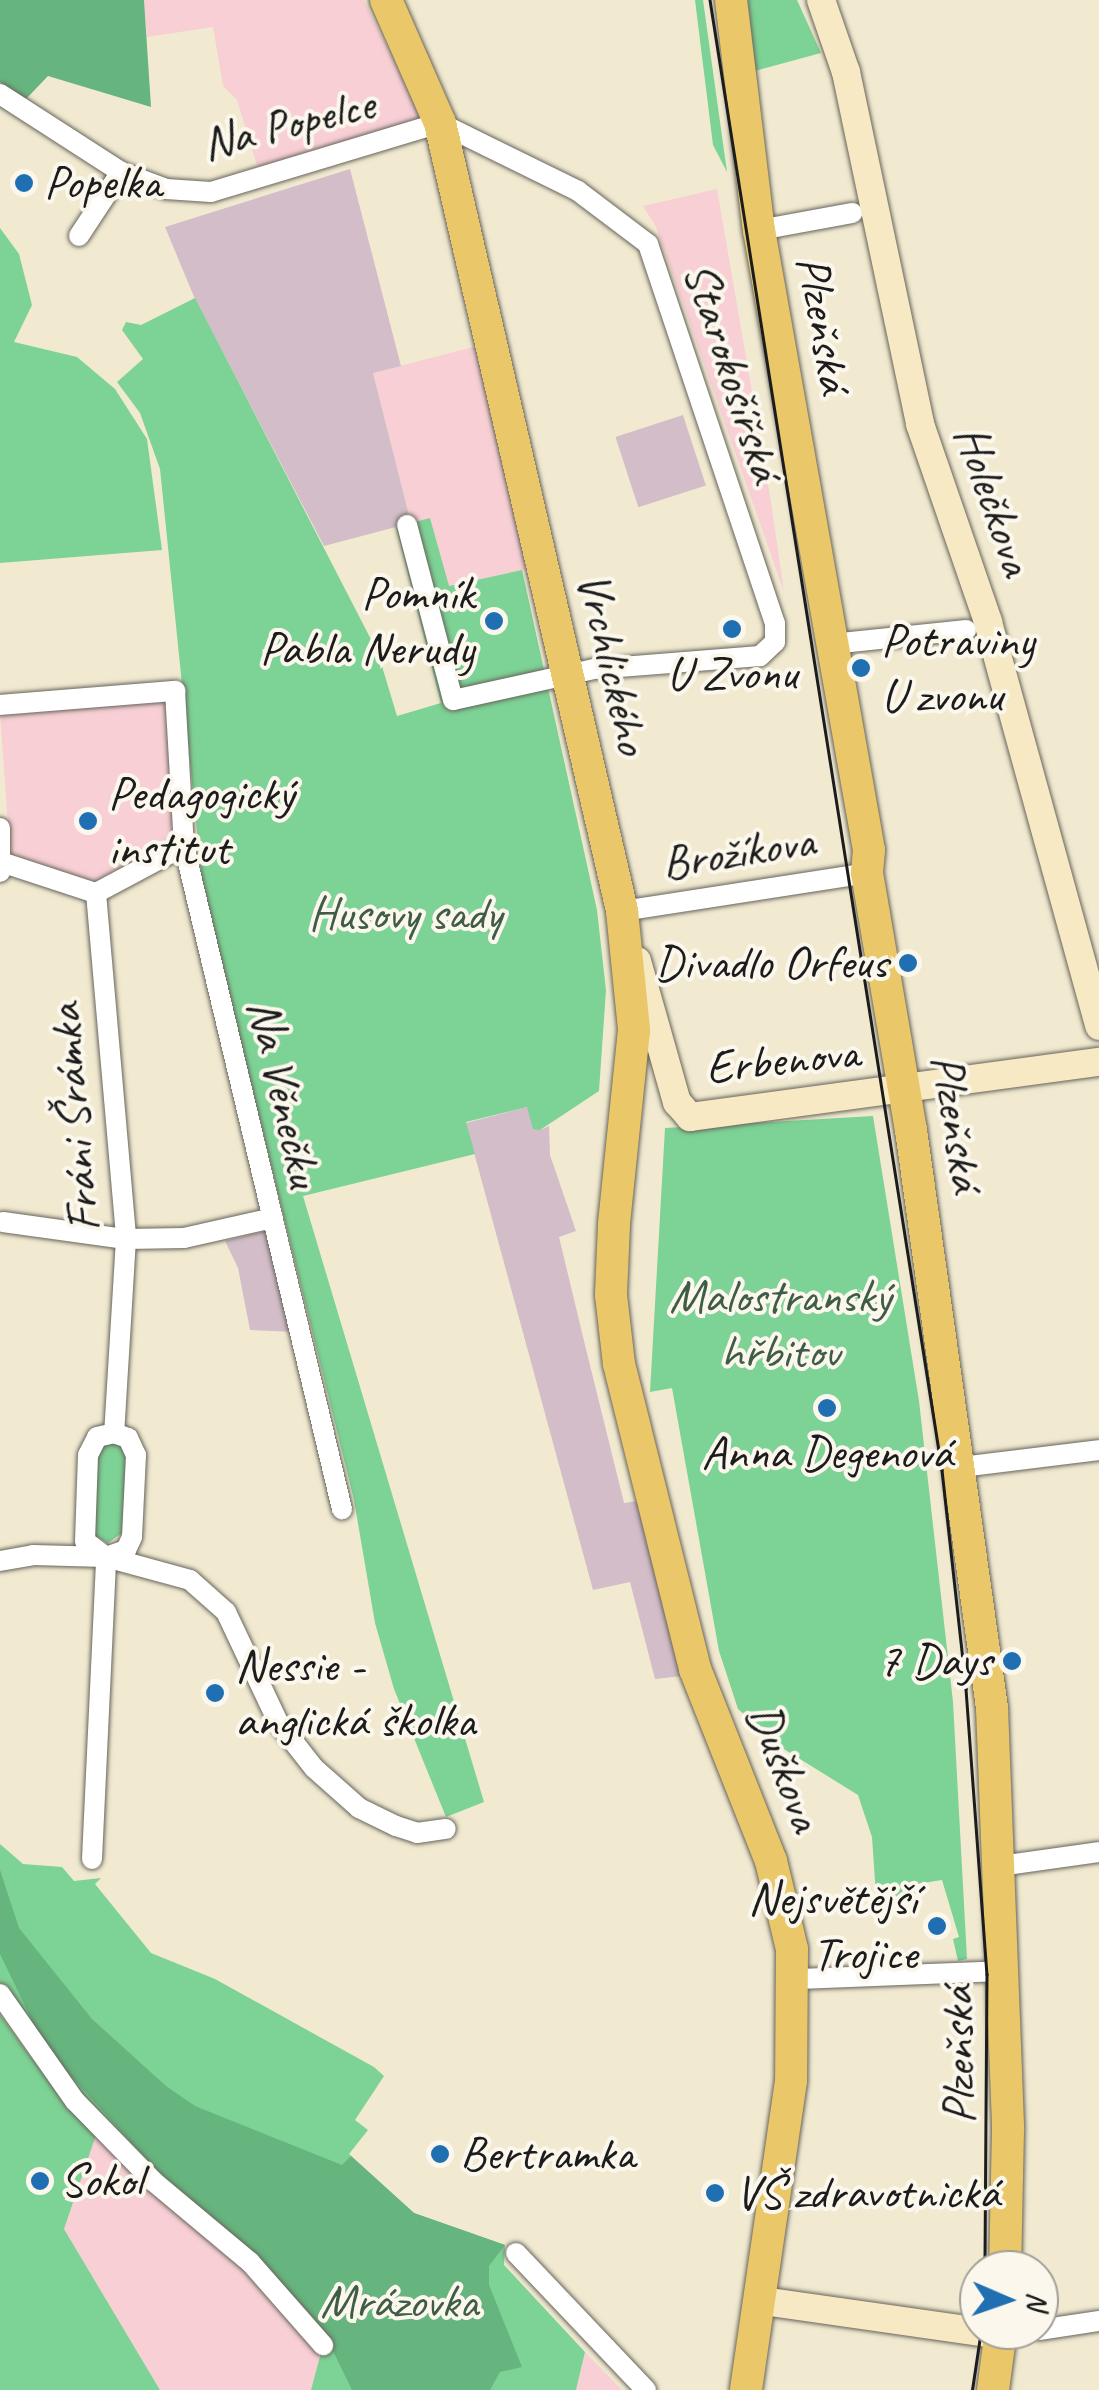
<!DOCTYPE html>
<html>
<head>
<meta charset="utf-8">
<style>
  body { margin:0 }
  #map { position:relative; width:1099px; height:2390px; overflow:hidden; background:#f1ead1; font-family:Caveat,sans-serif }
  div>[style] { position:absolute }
  .built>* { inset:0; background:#f7cfd4 }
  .industrial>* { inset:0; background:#d2bdc8; transform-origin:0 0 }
  .green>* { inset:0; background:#7dd295 }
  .forest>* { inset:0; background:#66b47e }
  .roads { filter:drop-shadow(0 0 2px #67645b) drop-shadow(0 0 2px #67645b) }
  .street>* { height:20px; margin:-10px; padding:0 10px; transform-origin:10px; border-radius:10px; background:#fff }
  .secondary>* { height:28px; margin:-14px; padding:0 14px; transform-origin:14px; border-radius:14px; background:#f7e9c3 }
  .primary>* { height:32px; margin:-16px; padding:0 16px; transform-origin:16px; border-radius:16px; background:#eac769 }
  .tram>* { height:2.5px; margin:-1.25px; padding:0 1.25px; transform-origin:1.25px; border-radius:1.25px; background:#1c1c1c }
  .dots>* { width:28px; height:28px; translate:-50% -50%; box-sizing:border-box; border:5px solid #fbf7ec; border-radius:50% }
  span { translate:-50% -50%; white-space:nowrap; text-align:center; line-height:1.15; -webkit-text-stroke:8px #fbf7ec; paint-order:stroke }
  .street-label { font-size:48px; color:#1c1c1c }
  .poi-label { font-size:48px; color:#1c1c1c }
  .left { translate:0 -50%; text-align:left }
  .right { translate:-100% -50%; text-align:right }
  .park-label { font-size:48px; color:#3e5c46 }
  .north { position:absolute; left:959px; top:2250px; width:100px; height:100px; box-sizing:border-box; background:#fbf7ec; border:2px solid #a29f99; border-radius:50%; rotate:92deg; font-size:28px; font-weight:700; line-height:40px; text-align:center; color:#1c1c1c }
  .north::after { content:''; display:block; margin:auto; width:35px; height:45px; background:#1f6fb2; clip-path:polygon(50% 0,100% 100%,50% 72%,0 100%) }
</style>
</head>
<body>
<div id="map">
  <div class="built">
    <div style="clip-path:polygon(144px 0,364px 0,424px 119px,258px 169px,237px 100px,223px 86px,213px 27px,147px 37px)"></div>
    <div style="clip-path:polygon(717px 189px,771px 502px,784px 592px,656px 227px,643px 206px)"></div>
    <div style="clip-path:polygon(477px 346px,528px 569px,449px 587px,430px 519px,411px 523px,373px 373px)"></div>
    <div style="clip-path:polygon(166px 699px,178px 840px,90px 883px,10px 854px,0 713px)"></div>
    <div style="clip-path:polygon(96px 2134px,330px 2345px,311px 2390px,160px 2390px,64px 2229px)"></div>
    <div style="clip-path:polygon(585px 2352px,622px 2390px,576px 2390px)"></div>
  </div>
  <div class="industrial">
    <div style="clip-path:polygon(350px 169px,401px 366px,373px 373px,411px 523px,324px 546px,195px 299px,165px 227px)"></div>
    <div style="left:683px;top:415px;width:74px;height:71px;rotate:72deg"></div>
    <div style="clip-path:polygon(527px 1107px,540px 1130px,549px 1126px,550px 1155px,576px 1231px,559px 1237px,585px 1345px,624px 1503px,638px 1501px,682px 1676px,655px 1679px,630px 1582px,593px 1590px,466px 1123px)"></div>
    <div style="clip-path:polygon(273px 1229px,296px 1332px,250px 1330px,238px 1268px,225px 1241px)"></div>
  </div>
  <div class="green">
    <div style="clip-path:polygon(695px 0,703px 0,727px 172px,713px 145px)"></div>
    <div style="clip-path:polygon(748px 0,797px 0,821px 53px,755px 71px)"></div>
    <div style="clip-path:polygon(0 228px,19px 254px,32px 305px,14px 342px,77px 357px,115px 389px,147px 439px,162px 550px,0 563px)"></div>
    <div style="clip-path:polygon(195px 298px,378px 653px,397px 716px,441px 703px,396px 527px,430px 518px,449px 586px,522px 570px,597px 910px,606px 990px,599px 1091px,540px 1130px,533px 1129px,527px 1107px,466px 1122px,475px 1154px,303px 1196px,484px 1802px,446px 1817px,394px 1689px,375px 1623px,354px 1500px,203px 890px,160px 469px,140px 413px,117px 382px,143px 359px,122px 330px,126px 322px,141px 325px)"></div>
    <div style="clip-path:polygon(873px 1116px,919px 1401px,953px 1702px,967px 1959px,958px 1961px,953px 1939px,959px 1937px,942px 1880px,917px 1884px,915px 1900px,877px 1910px,872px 1837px,858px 1795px,779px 1746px,738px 1709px,719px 1651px,672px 1388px,650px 1392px,665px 1128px)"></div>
    <div style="clip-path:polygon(115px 1442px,127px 1450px,125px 1531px,108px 1543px,92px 1534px,94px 1457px,102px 1445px)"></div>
    <div style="clip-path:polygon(0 1844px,23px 1864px,62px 1867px,74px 1881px,101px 1878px,95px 1884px,151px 1953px,215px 1979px,374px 2067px,384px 2076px,355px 2120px,368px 2130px,349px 2154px,414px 2213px,505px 2245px,504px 2265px,585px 2352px,576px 2390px,311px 2390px,323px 2345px,250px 2262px,96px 2135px,64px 2229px,160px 2390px,0 2390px,0 2014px,38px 2067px,0 2006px)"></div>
  </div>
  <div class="forest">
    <div style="clip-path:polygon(0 0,144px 0,151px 107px,48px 76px,26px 99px,0 82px)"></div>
    <div style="clip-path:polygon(0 1870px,19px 1928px,92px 2019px,166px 2086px,195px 2106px,342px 2165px,351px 2156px,414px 2213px,505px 2245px,489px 2266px,489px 2285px,522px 2367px,500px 2372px,490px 2390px,352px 2390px,330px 2345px,253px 2254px,155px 2168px,46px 2049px,0 1954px)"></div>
  </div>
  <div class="roads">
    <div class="street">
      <div style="left:0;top:94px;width:144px;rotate:32.8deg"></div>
      <div style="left:121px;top:172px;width:48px;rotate:20.7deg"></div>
      <div style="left:166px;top:189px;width:45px;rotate:3.8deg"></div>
      <div style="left:211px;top:192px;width:239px;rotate:-16.8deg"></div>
      <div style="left:440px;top:123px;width:154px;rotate:26.2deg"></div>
      <div style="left:578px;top:191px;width:88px;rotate:37.1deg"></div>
      <div style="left:648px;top:244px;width:400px;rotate:71.5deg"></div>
      <div style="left:775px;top:623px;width:19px;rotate:90deg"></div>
      <div style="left:775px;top:642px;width:21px;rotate:137deg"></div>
      <div style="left:760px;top:656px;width:167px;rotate:175.5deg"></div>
      <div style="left:594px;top:669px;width:144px;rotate:167.6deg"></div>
      <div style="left:453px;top:700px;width:181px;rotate:-104.7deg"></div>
      <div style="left:759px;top:230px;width:95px;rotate:-10.4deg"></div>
      <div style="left:79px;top:236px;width:77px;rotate:-56.7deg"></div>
      <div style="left:832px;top:644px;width:135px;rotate:-6deg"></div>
      <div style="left:0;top:705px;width:176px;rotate:-4.6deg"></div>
      <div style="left:175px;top:691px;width:155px;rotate:86.7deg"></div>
      <div style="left:184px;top:846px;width:682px;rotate:76.6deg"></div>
      <div style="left:0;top:828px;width:44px;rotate:90deg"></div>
      <div style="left:4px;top:863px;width:97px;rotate:18.1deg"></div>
      <div style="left:96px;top:893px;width:347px;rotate:85deg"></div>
      <div style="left:126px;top:1239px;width:194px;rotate:93.5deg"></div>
      <div style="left:96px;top:893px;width:100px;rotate:-28.1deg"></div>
      <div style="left:622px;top:911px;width:248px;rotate:-8.8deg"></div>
      <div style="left:3px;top:1222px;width:124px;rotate:7.9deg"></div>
      <div style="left:126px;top:1239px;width:58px;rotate:-1deg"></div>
      <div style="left:184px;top:1238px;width:91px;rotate:-12.7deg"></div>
      <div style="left:114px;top:1433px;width:15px;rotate:20deg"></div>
      <div style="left:128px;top:1438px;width:19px;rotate:65deg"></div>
      <div style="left:136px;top:1455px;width:82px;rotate:92.8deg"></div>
      <div style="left:132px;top:1537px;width:14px;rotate:115deg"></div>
      <div style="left:126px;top:1550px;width:21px;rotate:161deg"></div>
      <div style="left:106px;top:1557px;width:26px;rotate:-143deg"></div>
      <div style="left:85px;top:1541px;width:86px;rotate:-88deg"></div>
      <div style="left:88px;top:1455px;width:20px;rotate:-63deg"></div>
      <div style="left:97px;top:1437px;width:17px;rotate:-13deg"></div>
      <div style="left:961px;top:1467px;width:139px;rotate:-7deg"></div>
      <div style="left:0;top:1561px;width:34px;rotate:-10deg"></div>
      <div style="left:33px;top:1555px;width:73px;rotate:1.6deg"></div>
      <div style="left:106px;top:1557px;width:87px;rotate:15.3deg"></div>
      <div style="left:190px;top:1580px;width:48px;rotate:41.6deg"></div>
      <div style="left:226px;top:1612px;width:122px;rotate:64.7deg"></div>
      <div style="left:278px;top:1722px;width:58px;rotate:52deg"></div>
      <div style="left:314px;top:1768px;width:60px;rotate:41.6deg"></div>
      <div style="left:359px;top:1808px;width:41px;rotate:25.9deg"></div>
      <div style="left:396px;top:1826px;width:22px;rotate:18deg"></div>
      <div style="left:417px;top:1833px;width:29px;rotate:-8deg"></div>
      <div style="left:92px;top:1859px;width:302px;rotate:-87.3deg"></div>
      <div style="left:1000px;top:1866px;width:100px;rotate:-8deg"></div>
      <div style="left:796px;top:1979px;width:208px;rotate:-2.2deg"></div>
      <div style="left:0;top:1994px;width:131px;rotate:55deg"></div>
      <div style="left:75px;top:2101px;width:112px;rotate:45.7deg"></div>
      <div style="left:153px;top:2181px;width:126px;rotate:39.9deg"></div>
      <div style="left:250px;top:2262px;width:111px;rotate:48.7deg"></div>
      <div style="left:516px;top:2253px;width:189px;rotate:46.5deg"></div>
      <div style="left:1039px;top:2330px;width:61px;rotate:-8.5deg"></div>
    </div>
    <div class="secondary">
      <div style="left:821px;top:0;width:76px;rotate:70.9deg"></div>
      <div style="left:846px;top:72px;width:360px;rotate:78.1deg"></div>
      <div style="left:920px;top:424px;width:209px;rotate:71deg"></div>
      <div style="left:988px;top:622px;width:419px;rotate:74.6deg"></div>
      <div style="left:637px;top:961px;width:147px;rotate:74.2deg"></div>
      <div style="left:677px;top:1102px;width:20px;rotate:49deg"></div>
      <div style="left:690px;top:1117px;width:413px;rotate:-7.7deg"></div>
      <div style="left:763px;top:2301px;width:240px;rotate:8.1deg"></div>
    </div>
    <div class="primary">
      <div style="left:386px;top:0;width:134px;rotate:66.3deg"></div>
      <div style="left:440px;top:123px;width:809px;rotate:76.99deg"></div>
      <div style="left:622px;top:911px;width:120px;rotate:84.2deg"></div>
      <div style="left:634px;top:1030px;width:196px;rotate:95.9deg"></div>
      <div style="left:614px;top:1225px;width:70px;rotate:92.5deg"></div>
      <div style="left:611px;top:1295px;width:69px;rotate:83.4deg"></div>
      <div style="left:619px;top:1364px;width:314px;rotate:76deg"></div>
      <div style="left:695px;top:1669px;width:206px;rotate:68.4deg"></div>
      <div style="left:771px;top:1861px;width:90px;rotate:76.6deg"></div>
      <div style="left:792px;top:1949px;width:132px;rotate:90.4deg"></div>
      <div style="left:791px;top:2081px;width:312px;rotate:98.3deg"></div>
      <div style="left:731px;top:0;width:232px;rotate:83.1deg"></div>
      <div style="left:759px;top:230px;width:630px;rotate:79.94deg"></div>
      <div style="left:869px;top:850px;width:23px;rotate:95deg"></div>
      <div style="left:867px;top:873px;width:261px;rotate:80.3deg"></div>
      <div style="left:911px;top:1130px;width:584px;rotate:82.02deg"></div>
      <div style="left:992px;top:1708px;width:422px;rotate:87.8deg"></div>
      <div style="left:1008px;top:2130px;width:140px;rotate:91.2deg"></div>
      <div style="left:993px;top:2390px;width:61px;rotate:-82.4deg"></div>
    </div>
  </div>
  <div class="tram">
    <div style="left:710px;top:0;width:1488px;rotate:81.03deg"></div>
    <div style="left:942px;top:1470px;width:220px;rotate:83.7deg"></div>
    <div style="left:966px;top:1689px;width:286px;rotate:85.8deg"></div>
    <div style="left:987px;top:1974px;width:296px;rotate:90.4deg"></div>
    <div style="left:972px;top:2390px;width:61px;rotate:-81.5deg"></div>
  </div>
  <div class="dots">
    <div style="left:24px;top:183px;background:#1f6fb2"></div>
    <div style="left:494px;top:621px;background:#1f6fb2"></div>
    <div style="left:732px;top:629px;background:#1f6fb2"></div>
    <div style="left:861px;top:668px;background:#1f6fb2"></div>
    <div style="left:88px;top:821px;background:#1f6fb2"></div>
    <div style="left:908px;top:963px;background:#1f6fb2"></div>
    <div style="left:827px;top:1408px;background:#1f6fb2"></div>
    <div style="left:1012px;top:1661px;background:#1f6fb2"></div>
    <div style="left:215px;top:1693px;background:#1f6fb2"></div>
    <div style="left:937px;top:1926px;background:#1f6fb2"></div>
    <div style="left:440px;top:2154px;background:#1f6fb2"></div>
    <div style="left:40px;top:2181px;background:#1f6fb2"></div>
    <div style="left:715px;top:2193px;background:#1f6fb2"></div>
  </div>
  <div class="street-label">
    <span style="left:288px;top:124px;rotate:-14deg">Na Popelce</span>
    <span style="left:824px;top:324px;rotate:80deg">Plzeňská</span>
    <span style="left:733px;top:372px;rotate:72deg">Starokošířská</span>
    <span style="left:994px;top:500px;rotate:71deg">Holečkova</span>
    <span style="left:613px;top:663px;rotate:77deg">Vrchlického</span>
    <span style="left:738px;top:852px;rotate:-9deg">Brožíkova</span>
    <span style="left:782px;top:1060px;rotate:-6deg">Erbenova</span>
    <span style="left:284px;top:1093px;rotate:77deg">Na Věnečku</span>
    <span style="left:74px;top:1118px;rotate:-95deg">Fráni Šrámka</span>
    <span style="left:957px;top:1123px;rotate:81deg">Plzeňská</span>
    <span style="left:785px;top:1767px;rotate:69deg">Duškova</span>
    <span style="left:958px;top:2055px;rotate:-91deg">Plzeňská</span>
  </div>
  <div class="poi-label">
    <span class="left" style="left:44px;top:183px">Popelka</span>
    <span class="right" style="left:474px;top:621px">Pomník<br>Pabla Nerudy</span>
    <span class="left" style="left:881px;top:668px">Potraviny<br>U zvonu</span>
    <span style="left:732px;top:674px">U Zvonu</span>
    <span class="left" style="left:108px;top:821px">Pedagogický<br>institut</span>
    <span class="right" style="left:888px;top:963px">Divadlo Orfeus</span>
    <span style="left:827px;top:1453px">Anna Degenová</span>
    <span class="right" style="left:992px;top:1661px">7 Days</span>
    <span class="left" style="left:235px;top:1693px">Nessie -<br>anglická školka</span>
    <span class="right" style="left:917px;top:1926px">Nejsvětější<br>Trojice</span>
    <span class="left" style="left:460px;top:2154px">Bertramka</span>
    <span class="left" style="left:60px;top:2181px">Sokol</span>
    <span class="left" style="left:735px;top:2193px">VŠ zdravotnická</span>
  </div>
  <div class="park-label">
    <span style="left:405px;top:914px">Husovy sady</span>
    <span style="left:780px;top:1324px">Malostranský<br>hřbitov</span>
    <span style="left:399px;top:2302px">Mrázovka</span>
  </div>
  <div class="north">N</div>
</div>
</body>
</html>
